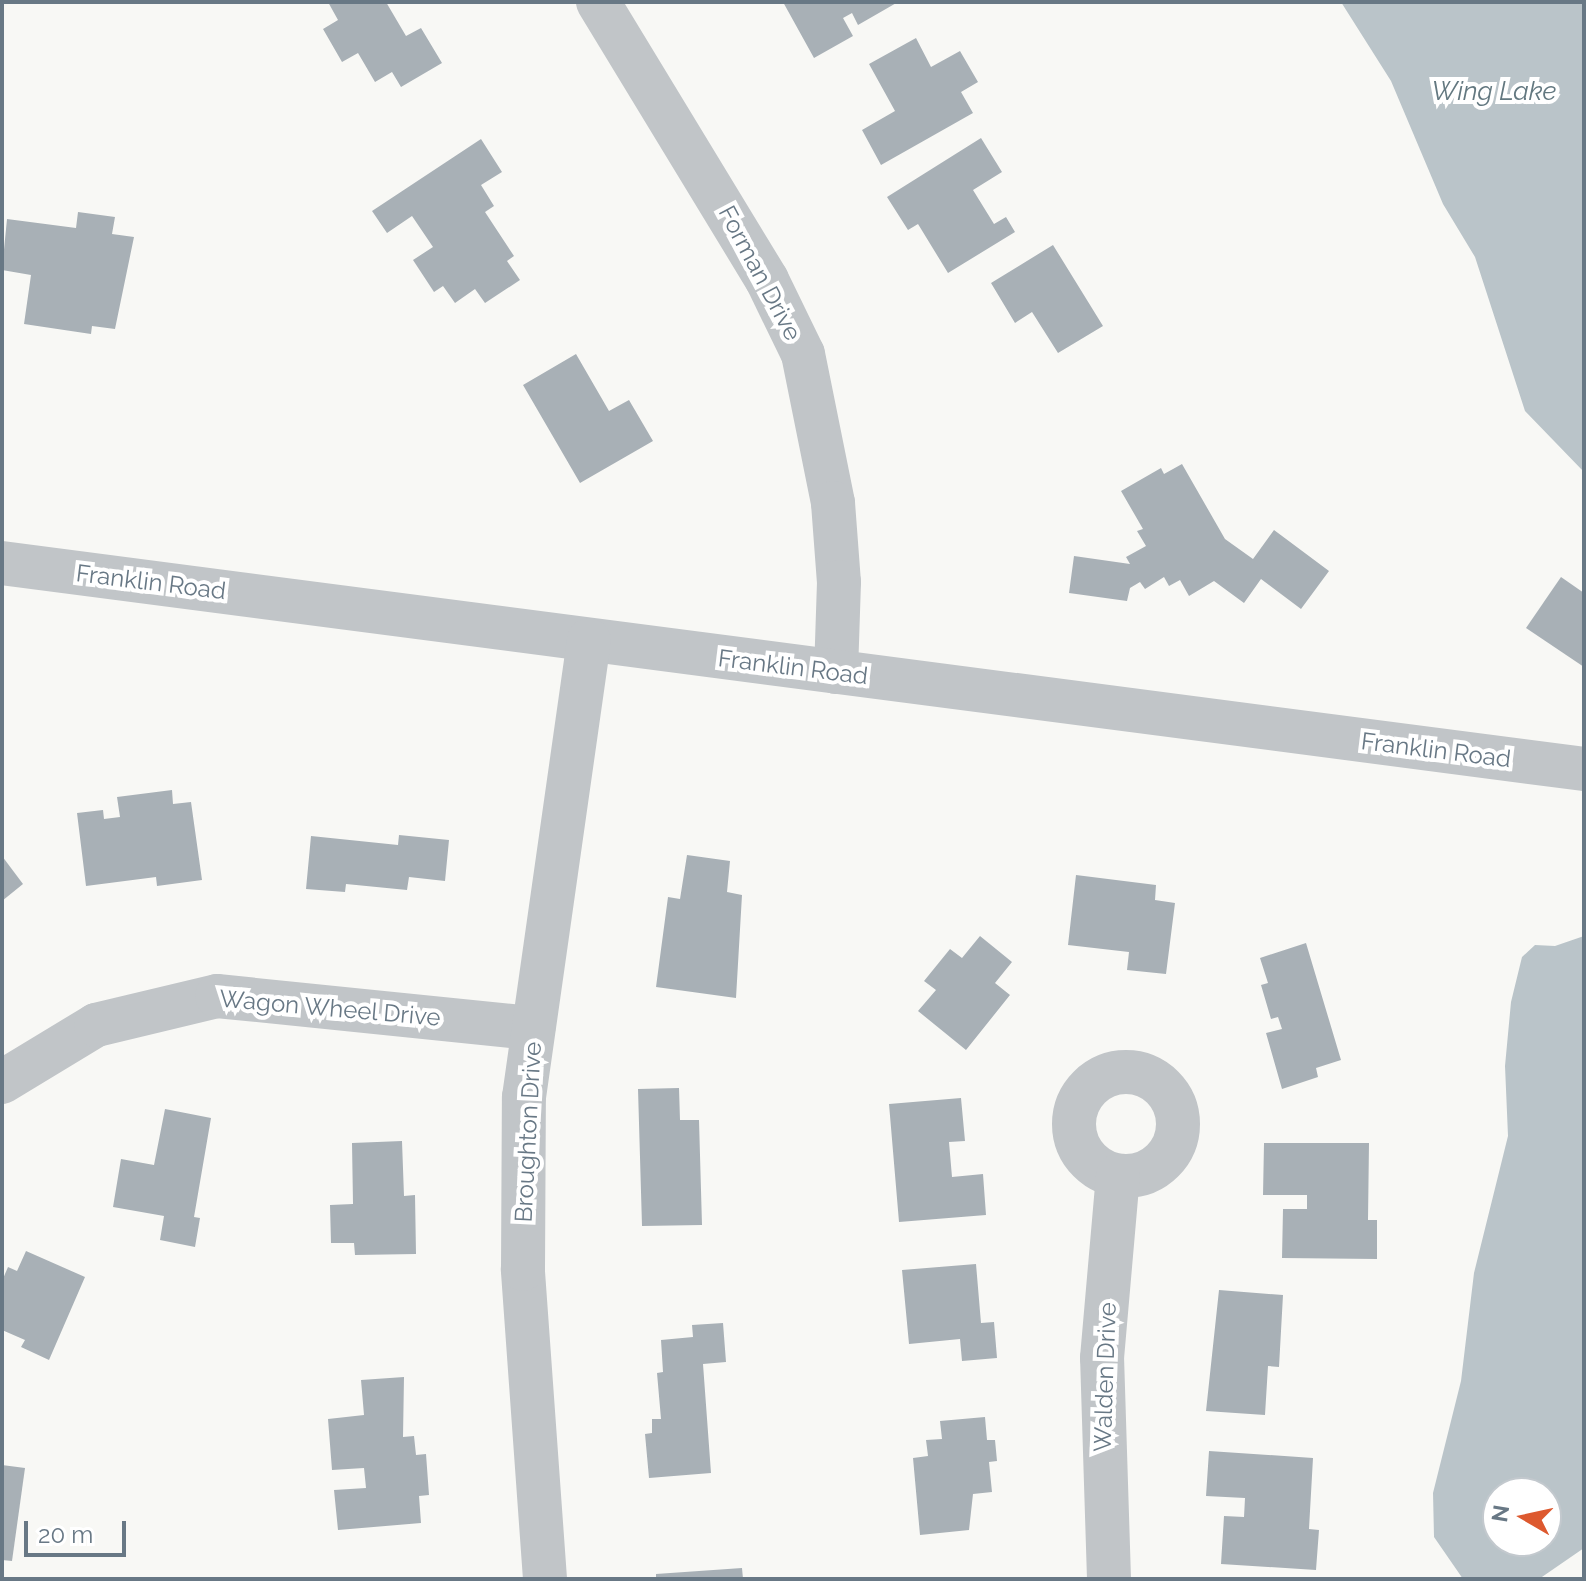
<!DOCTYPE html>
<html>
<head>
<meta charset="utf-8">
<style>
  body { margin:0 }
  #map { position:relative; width:1586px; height:1581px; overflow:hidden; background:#f8f8f5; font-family:Raleway,sans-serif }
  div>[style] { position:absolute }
  .water>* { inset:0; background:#bac4c9 }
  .building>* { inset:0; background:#a8b0b6 }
  .minor>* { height:44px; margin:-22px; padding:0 22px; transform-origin:22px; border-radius:22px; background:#c1c5c8 }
  .minor>.ring { margin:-22px; padding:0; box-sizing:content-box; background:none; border:44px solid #c1c5c8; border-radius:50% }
  span { translate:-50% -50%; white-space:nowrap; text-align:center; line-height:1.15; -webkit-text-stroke:8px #fff; paint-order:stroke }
  .street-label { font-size:24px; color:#687885 }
  .water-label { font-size:26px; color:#637880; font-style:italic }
  .frame { position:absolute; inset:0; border:4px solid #687885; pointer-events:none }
  .north { position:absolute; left:1482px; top:1477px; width:80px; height:80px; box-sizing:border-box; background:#fff; border:2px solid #c3c9ce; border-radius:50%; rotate:279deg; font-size:22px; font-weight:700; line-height:32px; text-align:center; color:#687885 }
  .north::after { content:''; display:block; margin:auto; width:28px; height:36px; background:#dd592f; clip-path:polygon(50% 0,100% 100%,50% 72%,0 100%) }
  .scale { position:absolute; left:24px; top:1521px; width:102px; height:36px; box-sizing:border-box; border:4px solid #687885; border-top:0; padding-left:10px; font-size:24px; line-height:28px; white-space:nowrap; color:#687885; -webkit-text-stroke:6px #fff; paint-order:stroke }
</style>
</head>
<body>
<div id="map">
  <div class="water">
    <div style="clip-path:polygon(1341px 2px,1584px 2px,1584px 472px,1525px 411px,1475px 257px,1443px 204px,1391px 81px)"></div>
    <div style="clip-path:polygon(evenodd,1584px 936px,1584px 1548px,1539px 1579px,1463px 1579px,1434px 1537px,1433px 1493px,1461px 1381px,1474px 1273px,1508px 1136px,1505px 1066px,1511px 1002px,1522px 957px,1535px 945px,1555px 946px,1584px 936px,1498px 1493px,1546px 1493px,1546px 1541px,1498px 1541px,1498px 1493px)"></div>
  </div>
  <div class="building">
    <div style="clip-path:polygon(328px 2px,386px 2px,406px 36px,421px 28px,442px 63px,401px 87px,392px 72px,375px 82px,358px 53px,342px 62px,323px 29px,338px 20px)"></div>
    <div style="clip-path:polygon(783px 2px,898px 2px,858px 25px,852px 13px,843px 18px,853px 36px,814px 58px)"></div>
    <div style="clip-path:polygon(916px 38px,931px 67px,960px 51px,978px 82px,961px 92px,973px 113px,881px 165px,862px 130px,895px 111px,869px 64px)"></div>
    <div style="clip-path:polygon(981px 138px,1002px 172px,973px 190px,994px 224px,1006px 217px,1015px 232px,948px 273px,918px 224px,908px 230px,887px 197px)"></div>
    <div style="clip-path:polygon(481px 139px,502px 172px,481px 185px,494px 206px,485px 212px,514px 256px,507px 261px,520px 280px,485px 303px,475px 289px,455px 303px,443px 286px,434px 292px,413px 260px,433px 247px,412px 216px,387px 233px,372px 211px)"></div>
    <div style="clip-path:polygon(78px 212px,115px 217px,112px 234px,134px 237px,115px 329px,92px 326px,91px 334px,24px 324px,31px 275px,2px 270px,7px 219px,76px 228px)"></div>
    <div style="clip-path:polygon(1053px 245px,1103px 326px,1058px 353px,1032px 312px,1015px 323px,991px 283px)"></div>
    <div style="clip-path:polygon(576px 354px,609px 411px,629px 400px,653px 441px,580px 483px,523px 385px)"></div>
    <div style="clip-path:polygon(1182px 464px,1225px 539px,1253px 559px,1274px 530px,1329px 571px,1301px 609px,1261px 579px,1244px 603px,1214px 581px,1189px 596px,1180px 580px,1169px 586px,1164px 577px,1145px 589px,1140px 582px,1130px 588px,1127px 601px,1069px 593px,1074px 556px,1130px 564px,1126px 557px,1146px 546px,1137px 531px,1143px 529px,1121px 491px,1161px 468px,1164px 474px)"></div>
    <div style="clip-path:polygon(1561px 577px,1584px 593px,1584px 667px,1526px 628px)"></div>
    <div style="clip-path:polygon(172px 790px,173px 804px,191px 802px,202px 880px,157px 886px,156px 877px,86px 886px,77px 813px,103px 810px,104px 819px,120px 817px,117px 797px)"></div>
    <div style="clip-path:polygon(399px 835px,449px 840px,445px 881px,409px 877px,407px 890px,346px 884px,345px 892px,306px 889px,311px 836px,398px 845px)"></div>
    <div style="clip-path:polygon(687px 855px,730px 861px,727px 892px,742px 895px,736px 998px,656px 987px,668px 897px,680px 899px)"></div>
    <div style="clip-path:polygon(2px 856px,23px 884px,2px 901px)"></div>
    <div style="clip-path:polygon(1076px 875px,1156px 885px,1155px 900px,1175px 903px,1166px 974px,1127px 970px,1129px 952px,1068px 945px)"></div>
    <div style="clip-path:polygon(980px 936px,1012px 962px,995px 983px,1010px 995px,966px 1050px,918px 1011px,936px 990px,924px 981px,950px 949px,962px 958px)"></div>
    <div style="clip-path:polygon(1306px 943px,1341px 1060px,1316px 1068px,1318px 1077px,1282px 1089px,1266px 1033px,1282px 1029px,1278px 1017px,1271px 1019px,1261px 985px,1268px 983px,1260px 958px)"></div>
    <div style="clip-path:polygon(679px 1088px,680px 1120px,699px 1120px,702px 1225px,642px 1226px,638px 1089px)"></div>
    <div style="clip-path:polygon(961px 1098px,965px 1141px,949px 1142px,952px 1177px,983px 1174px,986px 1215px,899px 1222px,889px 1104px)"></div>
    <div style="clip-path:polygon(165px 1109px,211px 1118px,194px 1217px,200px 1218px,195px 1247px,160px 1240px,164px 1216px,113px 1207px,121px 1159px,154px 1165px)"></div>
    <div style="clip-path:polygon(402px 1141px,404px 1196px,415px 1195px,416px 1254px,355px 1255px,354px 1243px,331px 1243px,330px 1205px,353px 1204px,352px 1143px)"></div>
    <div style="clip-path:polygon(1264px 1143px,1369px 1143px,1368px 1220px,1377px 1220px,1377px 1259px,1282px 1258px,1283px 1209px,1307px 1209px,1307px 1195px,1263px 1195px)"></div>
    <div style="clip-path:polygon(26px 1251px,85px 1277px,49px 1360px,21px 1347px,25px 1340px,2px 1330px,2px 1281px,8px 1267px,17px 1271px)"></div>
    <div style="clip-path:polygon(976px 1264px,981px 1323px,994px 1322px,997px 1358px,962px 1361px,960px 1339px,909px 1344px,902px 1270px)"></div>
    <div style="clip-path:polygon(1219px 1290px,1283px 1295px,1279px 1367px,1268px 1366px,1265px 1415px,1206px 1411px)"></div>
    <div style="clip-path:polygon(723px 1323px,726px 1362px,703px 1364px,711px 1473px,649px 1478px,645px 1434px,652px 1433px,652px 1419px,661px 1419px,657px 1373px,663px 1372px,661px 1340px,693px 1337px,692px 1325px)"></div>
    <div style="clip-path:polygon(404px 1377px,403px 1437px,414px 1436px,416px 1455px,426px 1454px,429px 1495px,419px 1496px,421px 1523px,338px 1530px,334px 1490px,366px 1488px,364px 1468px,332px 1470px,328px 1419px,364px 1415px,361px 1380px)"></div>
    <div style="clip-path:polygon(985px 1417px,987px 1440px,995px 1440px,997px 1461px,989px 1462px,992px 1492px,973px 1494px,969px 1530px,920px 1535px,913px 1458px,928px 1456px,926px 1440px,942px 1439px,940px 1421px)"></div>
    <div style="clip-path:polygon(1209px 1451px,1313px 1458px,1309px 1529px,1319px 1530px,1316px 1570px,1221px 1564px,1224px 1516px,1244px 1517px,1245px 1498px,1206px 1496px)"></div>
    <div style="clip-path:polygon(2px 1465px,25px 1468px,12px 1561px,2px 1560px)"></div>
    <div style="clip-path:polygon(742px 1568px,743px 1579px,656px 1579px,656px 1574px)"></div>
  </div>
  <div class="minor">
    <div style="left:598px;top:2px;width:325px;rotate:58.7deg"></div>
    <div style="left:767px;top:280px;width:82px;rotate:64.1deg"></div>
    <div style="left:803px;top:354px;width:152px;rotate:78.6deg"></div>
    <div style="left:833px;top:503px;width:79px;rotate:85.7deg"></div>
    <div style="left:839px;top:582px;width:90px;rotate:91.9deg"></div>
    <div style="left:2px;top:563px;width:1595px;rotate:7.42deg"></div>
    <div class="ring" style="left:1074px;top:1072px;width:60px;height:60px"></div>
    <div style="left:2px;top:1082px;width:110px;rotate:-31.2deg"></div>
    <div style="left:96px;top:1025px;width:124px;rotate:-13.5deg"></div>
    <div style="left:217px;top:996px;width:318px;rotate:5.8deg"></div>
    <div style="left:545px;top:1579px;width:311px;rotate:-94.1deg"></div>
    <div style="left:523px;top:1269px;width:172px;rotate:-89.7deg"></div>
    <div style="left:524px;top:1097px;width:461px;rotate:-81.9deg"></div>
    <div style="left:1109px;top:1579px;width:221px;rotate:-91.8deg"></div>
    <div style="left:1102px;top:1358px;width:183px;rotate:-85deg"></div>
  </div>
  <div class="street-label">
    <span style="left:760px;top:273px;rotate:62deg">Forman Drive</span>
    <span style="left:151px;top:582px;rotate:7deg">Franklin Road</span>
    <span style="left:793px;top:667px;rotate:7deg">Franklin Road</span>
    <span style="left:1436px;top:750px;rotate:7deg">Franklin Road</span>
    <span style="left:330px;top:1008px;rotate:5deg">Wagon Wheel Drive</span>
    <span style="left:528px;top:1132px;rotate:-87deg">Broughton Drive</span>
    <span style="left:1105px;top:1377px;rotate:-88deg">Walden Drive</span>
  </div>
  <div class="water-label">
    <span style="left:1494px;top:92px">Wing Lake</span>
  </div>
  <div class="frame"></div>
  <div class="north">N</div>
  <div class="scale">20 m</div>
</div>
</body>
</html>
